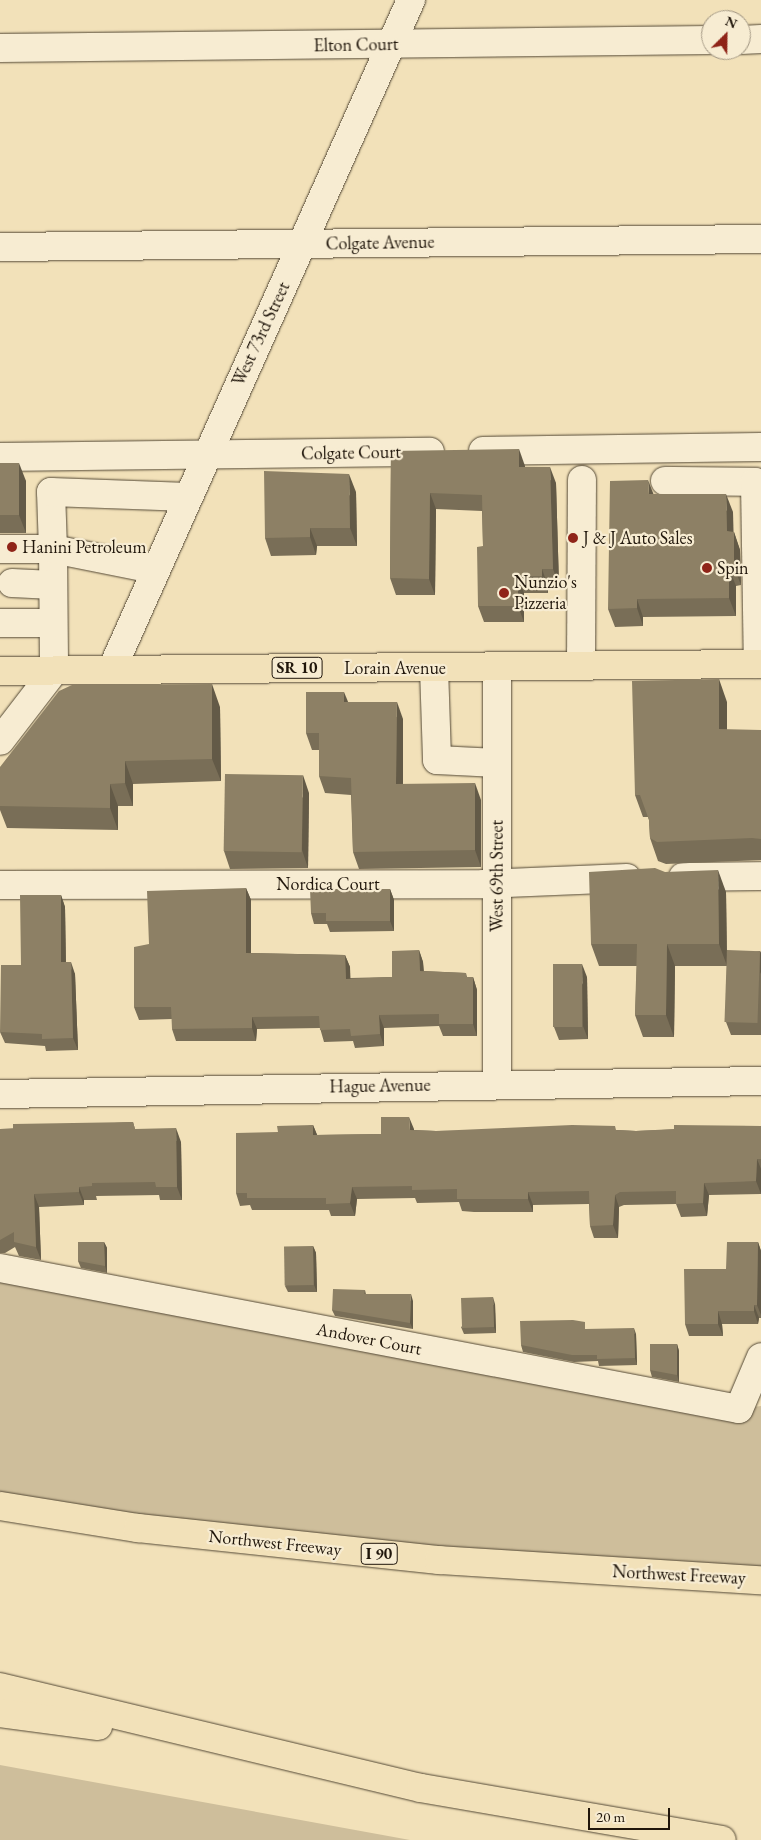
<!DOCTYPE html>
<html>
<head>
<meta charset="utf-8">
<style>
  body { margin:0 }
  #map { position:relative; width:761px; height:1840px; overflow:hidden; background:#f2e1b9; font-family:"EB Garamond",serif }
  div>[style] { position:absolute }
  .green>* { inset:0; background:#cebe9b }
  .roads { filter:drop-shadow(0 0 1px #544936) drop-shadow(0 0 1px #544936) }
  .minor>* { height:28px; margin:-14px; padding:0 14px; transform-origin:14px; border-radius:14px; background:#f7ecd2 }
  .major>* { height:28px; margin:-14px; padding:0 14px; transform-origin:14px; border-radius:14px; background:#f2e1b9 }
  .highway>* { height:28px; margin:-14px; padding:0 14px; transform-origin:14px; border-radius:14px; background:#f2e1b9 }
  .wall>* { inset:0; background:#796e57 }
  .shaded-wall>* { inset:0; background:#635a47 }
  .building>* { inset:0; background:#8d8065; transform-origin:0 0 }
  .dots>* { width:14px; height:14px; translate:-50% -50%; box-sizing:border-box; border:2px solid #f7ecd2; border-radius:50% }
  span { translate:-50% -50%; white-space:nowrap; text-align:center; line-height:1.15; -webkit-text-stroke:4.5px #f7ecd2; paint-order:stroke }
  .shield-label span { padding:1px 4px; background:#f7ecd2; border:1px solid; border-radius:4px; -webkit-text-stroke-width:0 }
  .shield-label { font-size:16px; color:#20160b; font-weight:700 }
  .street-label { font-size:18px; color:#20160b }
  .poi-label { font-size:18px; color:#20160b }
  .left { translate:0 -50%; text-align:left }
  .north { position:absolute; left:701px; top:10px; width:50px; height:50px; box-sizing:border-box; background:#f7ecd2; border:1px solid #a19682; border-radius:50%; rotate:23deg; font-size:14px; font-weight:700; line-height:20px; text-align:center; color:#20160b }
  .north::after { content:''; display:block; margin:auto; width:18px; height:22px; background:#8f2418; clip-path:polygon(50% 0,100% 100%,50% 72%,0 100%) }
  .scale { position:absolute; left:588px; top:1808px; width:82px; height:22px; box-sizing:border-box; border:2px solid #20160b; border-top:0; padding-left:6px; font-size:15px; line-height:18px; white-space:nowrap; color:#20160b; -webkit-text-stroke:4px #f7ecd2; paint-order:stroke }
</style>
</head>
<body>
<div id="map">
  <div class="green">
    <div style="clip-path:polygon(0 1268px,739px 1409px,761px 1406px,761px 1580px,0 1506px)"></div>
    <div style="clip-path:polygon(0 1765px,410px 1840px,0 1840px)"></div>
  </div>
  <div class="roads">
    <div class="minor">
      <div style="left:741px;top:40px;width:20px;rotate:-3deg"></div>
      <div style="left:0;top:48px;width:711px;rotate:-0.64deg"></div>
      <div style="left:0;top:247px;width:761px;rotate:-0.6deg"></div>
      <div style="left:483px;top:451px;width:278px;rotate:-0.8deg"></div>
      <div style="left:0;top:457px;width:430px;rotate:-0.7deg"></div>
      <div style="left:665px;top:481px;width:90px;rotate:0.6deg"></div>
      <div style="left:755px;top:482px;width:182px;rotate:89.1deg"></div>
      <div style="left:0;top:549px;width:53px"></div>
      <div style="left:53px;top:549px;width:122px;rotate:89.5deg"></div>
      <div style="left:54px;top:671px;width:88px;rotate:127.6deg"></div>
      <div style="left:153px;top:569px;width:102px;rotate:-168.7deg"></div>
      <div style="left:53px;top:549px;width:57px;rotate:-92deg"></div>
      <div style="left:51px;top:492px;width:137px;rotate:2.1deg"></div>
      <div style="left:12px;top:583px;width:41px;rotate:2.8deg"></div>
      <div style="left:0;top:623px;width:53px"></div>
      <div style="left:581px;top:666px;width:186px;rotate:-89.7deg"></div>
      <div style="left:434px;top:668px;width:92px;rotate:88.1deg"></div>
      <div style="left:437px;top:760px;width:60px;rotate:2.9deg"></div>
      <div style="left:497px;top:668px;width:416px;rotate:90deg"></div>
      <div style="left:112px;top:669px;width:733px;rotate:-65.92deg"></div>
      <div style="left:683px;top:877px;width:78px;rotate:-0.7deg"></div>
      <div style="left:0;top:885px;width:484px;rotate:-0.1deg"></div>
      <div style="left:484px;top:884px;width:143px;rotate:-2.4deg"></div>
      <div style="left:0;top:1094px;width:761px;rotate:-0.98deg"></div>
      <div style="left:0;top:1268px;width:752px;rotate:10.8deg"></div>
      <div style="left:739px;top:1409px;width:56px;rotate:-67.1deg"></div>
    </div>
    <div class="major">
      <div style="left:0;top:671px;width:761px;rotate:-0.53deg"></div>
    </div>
    <div class="highway">
      <div style="left:0;top:1506px;width:140px;rotate:9.1deg"></div>
      <div style="left:138px;top:1528px;width:303px;rotate:6.1deg"></div>
      <div style="left:439px;top:1560px;width:323px;rotate:3.6deg"></div>
      <div style="left:0;top:1687px;width:433px;rotate:13.5deg"></div>
      <div style="left:421px;top:1788px;width:305px;rotate:9.8deg"></div>
      <div style="left:0;top:1713px;width:99px;rotate:7.6deg"></div>
    </div>
  </div>
  <div class="wall">
    <div style="clip-path:polygon(391px 451px,525px 466px,525px 467px,556px 483px,559px 585px,548px 586px,548px 593px,524px 593px,524px 622px,484px 622px,478px 606px,483px 546px,482px 511px,436px 509px,435px 595px,396px 595px,390px 578px)"></div>
    <div style="clip-path:polygon(0 463px,26px 481px,26px 533px,0 533px)"></div>
    <div style="clip-path:polygon(356px 492px,357px 546px,317px 546px,316px 555px,271px 556px,265px 538px)"></div>
    <div style="clip-path:polygon(653px 494px,733px 512px,733px 532px,734px 532px,740px 550px,741px 585px,736px 586px,736px 616px,643px 617px,643px 626px,615px 627px,608px 609px)"></div>
    <div style="clip-path:polygon(348px 702px,403px 719px,403px 784px,481px 800px,481px 867px,359px 869px,353px 852px,351px 795px,325px 793px,319px 776px,319px 750px,312px 750px,306px 733px)"></div>
    <div style="clip-path:polygon(727px 702px,727px 730px,761px 730px,761px 860px,666px 864px,658px 861px,650px 838px,649px 820px,648px 817px,643px 817px,635px 795px)"></div>
    <div style="clip-path:polygon(220px 707px,221px 781px,133px 784px,133px 806px,118px 806px,118px 830px,7px 828px,0 810px,0 767px)"></div>
    <div style="clip-path:polygon(309px 793px,308px 868px,230px 869px,224px 851px)"></div>
    <div style="clip-path:polygon(665px 872px,726px 892px,727px 956px,760px 951px,761px 953px,761px 1035px,731px 1035px,726px 1022px,727px 966px,675px 966px,674px 1037px,643px 1037px,635px 1015px,637px 966px,599px 966px,591px 944px)"></div>
    <div style="clip-path:polygon(246px 888px,251px 900px,251px 953px,345px 955px,350px 967px,350px 978px,392px 977px,419px 950px,423px 962px,424px 971px,466px 973px,467px 977px,473px 977px,477px 990px,477px 1036px,443px 1036px,439px 1026px,384px 1028px,384px 1046px,355px 1048px,353px 1041px,324px 1042px,320px 1028px,257px 1029px,256px 1041px,176px 1041px,172px 1029px,172px 1019px,139px 1020px,134px 1007px,149px 944px)"></div>
    <div style="clip-path:polygon(390px 889px,394px 900px,394px 931px,330px 932px,327px 924px,314px 924px,311px 913px)"></div>
    <div style="clip-path:polygon(61px 895px,65px 907px,66px 962px,75px 974px,78px 1050px,46px 1051px,45px 1046px,5px 1043px,0 1032px,21px 965px)"></div>
    <div style="clip-path:polygon(587px 977px,588px 1039px,559px 1040px,554px 1027px)"></div>
    <div style="clip-path:polygon(133px 1122px,135px 1129px,181px 1142px,182px 1200px,160px 1200px,159px 1195px,96px 1196px,97px 1200px,84px 1200px,84px 1205px,39px 1207px,41px 1260px,19px 1256px,15px 1247px,5px 1253px,0 1253px,0 1129px)"></div>
    <div style="clip-path:polygon(313px 1125px,317px 1135px,381px 1134px,414px 1130px,436px 1131px,617px 1130px,636px 1131px,761px 1126px,761px 1194px,709px 1195px,707px 1216px,681px 1217px,676px 1204px,624px 1205px,619px 1207px,618px 1238px,594px 1238px,590px 1226px,589px 1204px,533px 1205px,533px 1212px,474px 1212px,462px 1211px,459px 1202px,417px 1203px,415px 1198px,357px 1199px,355px 1216px,331px 1216px,329px 1210px,252px 1210px,250px 1205px,240px 1206px,236px 1193px,278px 1132px)"></div>
    <div style="clip-path:polygon(104px 1242px,107px 1248px,107px 1273px,81px 1268px,78px 1261px)"></div>
    <div style="clip-path:polygon(758px 1242px,761px 1251px,761px 1318px,759px 1318px,758px 1324px,722px 1324px,723px 1336px,689px 1336px,685px 1324px,726px 1269px)"></div>
    <div style="clip-path:polygon(313px 1246px,316px 1253px,317px 1292px,288px 1292px,285px 1286px)"></div>
    <div style="clip-path:polygon(365px 1290px,366px 1294px,413px 1301px,413px 1329px,335px 1316px,332px 1310px)"></div>
    <div style="clip-path:polygon(495px 1304px,496px 1333px,464px 1334px,461px 1327px)"></div>
    <div style="clip-path:polygon(587px 1329px,636px 1334px,637px 1365px,599px 1366px,598px 1361px,574px 1362px,523px 1352px,521px 1345px)"></div>
    <div style="clip-path:polygon(677px 1344px,679px 1351px,679px 1382px,652px 1377px,650px 1370px)"></div>
  </div>
  <div class="shaded-wall">
    <div style="clip-path:polygon(519px 449px,525px 466px,525px 483px,519px 467px)"></div>
    <div style="clip-path:polygon(19px 463px,26px 481px,26px 533px,19px 515px)"></div>
    <div style="clip-path:polygon(550px 467px,556px 483px,559px 585px,553px 569px)"></div>
    <div style="clip-path:polygon(349px 474px,356px 492px,357px 546px,350px 528px)"></div>
    <div style="clip-path:polygon(648px 480px,655px 498px,649px 494px)"></div>
    <div style="clip-path:polygon(430px 493px,436px 509px,435px 595px,429px 579px)"></div>
    <div style="clip-path:polygon(726px 494px,733px 512px,734px 549px,727px 531px)"></div>
    <div style="clip-path:polygon(310px 528px,317px 546px,316px 555px,310px 537px)"></div>
    <div style="clip-path:polygon(734px 532px,740px 550px,741px 585px,734px 567px)"></div>
    <div style="clip-path:polygon(729px 568px,736px 586px,736px 616px,729px 598px)"></div>
    <div style="clip-path:polygon(542px 569px,548px 586px,548px 593px,542px 576px)"></div>
    <div style="clip-path:polygon(518px 576px,524px 593px,524px 622px,518px 606px)"></div>
    <div style="clip-path:polygon(637px 599px,643px 617px,643px 626px,637px 608px)"></div>
    <div style="clip-path:polygon(719px 679px,727px 702px,727px 752px,719px 729px)"></div>
    <div style="clip-path:polygon(212px 684px,220px 707px,221px 781px,212px 759px)"></div>
    <div style="clip-path:polygon(344px 692px,351px 709px,344px 702px)"></div>
    <div style="clip-path:polygon(397px 702px,403px 719px,403px 801px,396px 784px)"></div>
    <div style="clip-path:polygon(125px 761px,133px 784px,133px 806px,125px 783px)"></div>
    <div style="clip-path:polygon(303px 775px,309px 793px,308px 868px,302px 850px)"></div>
    <div style="clip-path:polygon(475px 783px,481px 800px,481px 867px,475px 850px)"></div>
    <div style="clip-path:polygon(110px 784px,118px 806px,118px 830px,110px 808px)"></div>
    <div style="clip-path:polygon(718px 870px,726px 892px,727px 966px,719px 944px)"></div>
    <div style="clip-path:polygon(246px 888px,251px 900px,251px 966px,246px 953px)"></div>
    <div style="clip-path:polygon(390px 889px,394px 900px,394px 931px,390px 921px)"></div>
    <div style="clip-path:polygon(61px 895px,65px 907px,66px 974px,61px 962px)"></div>
    <div style="clip-path:polygon(667px 944px,675px 966px,674px 1037px,666px 1015px)"></div>
    <div style="clip-path:polygon(419px 950px,423px 962px,424px 984px,420px 971px)"></div>
    <div style="clip-path:polygon(760px 951px,761px 953px,761px 974px,760px 972px)"></div>
    <div style="clip-path:polygon(345px 955px,350px 967px,351px 991px,346px 979px)"></div>
    <div style="clip-path:polygon(71px 962px,75px 974px,78px 1050px,73px 1038px)"></div>
    <div style="clip-path:polygon(582px 964px,587px 977px,588px 1039px,583px 1026px)"></div>
    <div style="clip-path:polygon(473px 977px,477px 990px,477px 1036px,473px 1024px)"></div>
    <div style="clip-path:polygon(379px 1015px,384px 1028px,384px 1046px,380px 1034px)"></div>
    <div style="clip-path:polygon(252px 1017px,257px 1029px,256px 1041px,252px 1028px)"></div>
    <div style="clip-path:polygon(409px 1117px,414px 1129px,414px 1142px,410px 1130px)"></div>
    <div style="clip-path:polygon(313px 1125px,318px 1137px,313px 1135px)"></div>
    <div style="clip-path:polygon(176px 1128px,181px 1142px,182px 1200px,177px 1187px)"></div>
    <div style="clip-path:polygon(757px 1159px,761px 1169px,761px 1194px,756px 1181px)"></div>
    <div style="clip-path:polygon(704px 1183px,709px 1195px,707px 1216px,703px 1203px)"></div>
    <div style="clip-path:polygon(79px 1187px,84px 1200px,84px 1205px,79px 1192px)"></div>
    <div style="clip-path:polygon(352px 1187px,357px 1199px,355px 1216px,350px 1203px)"></div>
    <div style="clip-path:polygon(528px 1192px,533px 1205px,533px 1212px,528px 1199px)"></div>
    <div style="clip-path:polygon(34px 1194px,39px 1207px,41px 1260px,36px 1247px)"></div>
    <div style="clip-path:polygon(615px 1195px,619px 1207px,618px 1238px,613px 1225px)"></div>
    <div style="clip-path:polygon(104px 1242px,107px 1248px,107px 1273px,105px 1266px)"></div>
    <div style="clip-path:polygon(758px 1242px,761px 1251px,761px 1315px,757px 1305px)"></div>
    <div style="clip-path:polygon(313px 1246px,316px 1253px,317px 1292px,314px 1285px)"></div>
    <div style="clip-path:polygon(411px 1294px,413px 1301px,413px 1329px,410px 1323px)"></div>
    <div style="clip-path:polygon(493px 1297px,495px 1304px,496px 1333px,494px 1327px)"></div>
    <div style="clip-path:polygon(754px 1305px,759px 1318px,758px 1324px,754px 1311px)"></div>
    <div style="clip-path:polygon(718px 1311px,722px 1324px,723px 1336px,718px 1324px)"></div>
    <div style="clip-path:polygon(634px 1328px,636px 1334px,637px 1365px,635px 1358px)"></div>
    <div style="clip-path:polygon(677px 1344px,679px 1351px,679px 1382px,677px 1375px)"></div>
  </div>
  <div class="building">
    <div style="clip-path:polygon(519px 449px,519px 467px,550px 467px,553px 569px,542px 569px,542px 576px,518px 576px,518px 606px,478px 606px,477px 547px,483px 546px,482px 495px,430px 493px,429px 579px,390px 578px,391px 451px)"></div>
    <div style="left:0;top:463px;width:19px;height:52px"></div>
    <div style="clip-path:polygon(264px 471px,349px 474px,350px 528px,310px 528px,310px 537px,265px 538px)"></div>
    <div style="clip-path:polygon(648px 480px,649px 494px,726px 494px,727px 531px,734px 532px,734px 567px,729px 568px,729px 598px,637px 599px,637px 608px,608px 609px,610px 481px)"></div>
    <div style="clip-path:polygon(719px 679px,719px 729px,761px 730px,761px 839px,752px 838px,657px 842px,650px 838px,649px 820px,640px 795px,635px 795px,632px 681px)"></div>
    <div style="clip-path:polygon(212px 684px,212px 759px,125px 761px,125px 783px,110px 784px,110px 808px,0 806px,0 767px,59px 691px,72px 685px)"></div>
    <div style="clip-path:polygon(306px 692px,344px 692px,344px 702px,397px 702px,396px 784px,475px 783px,475px 850px,353px 852px,351px 778px,319px 776px,319px 733px,306px 733px)"></div>
    <div style="left:225px;top:774px;width:78px;height:77px;rotate:1deg"></div>
    <div style="clip-path:polygon(655px 868px,665px 872px,718px 870px,719px 944px,667px 944px,666px 1015px,635px 1015px,637px 944px,591px 944px,589px 872px)"></div>
    <div style="clip-path:polygon(246px 888px,246px 953px,345px 955px,346px 979px,392px 977px,392px 951px,419px 950px,420px 971px,466px 973px,466px 977px,473px 977px,473px 1024px,439px 1024px,439px 1014px,379px 1015px,380px 1034px,351px 1036px,350px 1029px,320px 1030px,319px 1016px,252px 1017px,252px 1028px,172px 1029px,171px 1007px,134px 1007px,134px 947px,149px 944px,147px 891px)"></div>
    <div style="clip-path:polygon(310px 889px,390px 889px,390px 921px,326px 921px,326px 913px,311px 913px)"></div>
    <div style="clip-path:polygon(20px 895px,61px 895px,61px 962px,71px 962px,73px 1038px,42px 1039px,42px 1034px,0 1032px,1px 965px,21px 965px)"></div>
    <div style="left:727px;top:950px;width:33px;height:72px;rotate:2deg"></div>
    <div style="left:553px;top:964px;width:29px;height:63px"></div>
    <div style="clip-path:polygon(381px 1117px,409px 1117px,410px 1130px,436px 1131px,572px 1125px,615px 1126px,616px 1130px,636px 1131px,674px 1129px,674px 1125px,761px 1126px,761px 1159px,757px 1159px,756px 1181px,704px 1183px,703px 1203px,676px 1204px,676px 1191px,620px 1192px,615px 1195px,613px 1225px,590px 1226px,589px 1191px,528px 1192px,528px 1199px,457px 1199px,457px 1189px,412px 1190px,412px 1186px,352px 1187px,350px 1203px,326px 1204px,326px 1198px,247px 1198px,247px 1193px,236px 1193px,236px 1133px,278px 1132px,277px 1126px,313px 1125px,313px 1135px,381px 1134px)"></div>
    <div style="clip-path:polygon(133px 1122px,135px 1129px,176px 1128px,177px 1187px,156px 1187px,155px 1182px,92px 1183px,92px 1186px,79px 1187px,79px 1192px,34px 1194px,36px 1247px,14px 1242px,14px 1232px,0 1240px,0 1129px,13px 1129px,13px 1124px)"></div>
    <div style="clip-path:polygon(78px 1242px,104px 1242px,105px 1266px,78px 1261px)"></div>
    <div style="clip-path:polygon(727px 1242px,758px 1242px,757px 1305px,754px 1305px,754px 1311px,718px 1311px,718px 1324px,685px 1324px,684px 1269px,726px 1269px)"></div>
    <div style="left:313px;top:1246px;width:39px;height:29px;rotate:89deg"></div>
    <div style="clip-path:polygon(333px 1289px,365px 1290px,364px 1294px,411px 1294px,410px 1323px,332px 1310px)"></div>
    <div style="left:493px;top:1297px;width:30px;height:32px;rotate:88deg"></div>
    <div style="clip-path:polygon(573px 1320px,585px 1322px,585px 1329px,634px 1328px,635px 1358px,597px 1359px,597px 1355px,572px 1355px,521px 1345px,520px 1321px)"></div>
    <div style="clip-path:polygon(650px 1344px,677px 1344px,677px 1375px,650px 1370px)"></div>
  </div>
  <div class="dots">
    <div style="left:573px;top:538px;background:#8f2418"></div>
    <div style="left:12px;top:547px;background:#8f2418"></div>
    <div style="left:707px;top:568px;background:#8f2418"></div>
    <div style="left:504px;top:593px;background:#8f2418"></div>
  </div>
  <div class="shield-label">
    <span style="left:297px;top:668px">SR 10</span>
    <span style="left:379px;top:1554px">I 90</span>
  </div>
  <div class="street-label">
    <span style="left:356px;top:45px;rotate:-1deg">Elton Court</span>
    <span style="left:380px;top:243px;rotate:-1deg">Colgate Avenue</span>
    <span style="left:261px;top:334px;rotate:-65deg">West 73rd Street</span>
    <span style="left:351px;top:453px;rotate:-1deg">Colgate Court</span>
    <span style="left:395px;top:668px">Lorain Avenue</span>
    <span style="left:497px;top:876px;rotate:-90deg">West 69th Street</span>
    <span style="left:328px;top:884px">Nordica Court</span>
    <span style="left:380px;top:1086px;rotate:-1deg">Hague Avenue</span>
    <span style="left:369px;top:1339px;rotate:11deg">Andover Court</span>
    <span style="left:275px;top:1543px;rotate:6deg">Northwest Freeway</span>
    <span style="left:679px;top:1575px;rotate:3deg">Northwest Freeway</span>
  </div>
  <div class="poi-label">
    <span class="left" style="left:583px;top:538px">J &amp; J Auto Sales</span>
    <span class="left" style="left:22px;top:547px">Hanini Petroleum</span>
    <span class="left" style="left:717px;top:568px">Spin</span>
    <span class="left" style="left:514px;top:593px">Nunzio's<br>Pizzeria</span>
  </div>
  <div class="north">N</div>
  <div class="scale">20 m</div>
</div>
</body>
</html>
